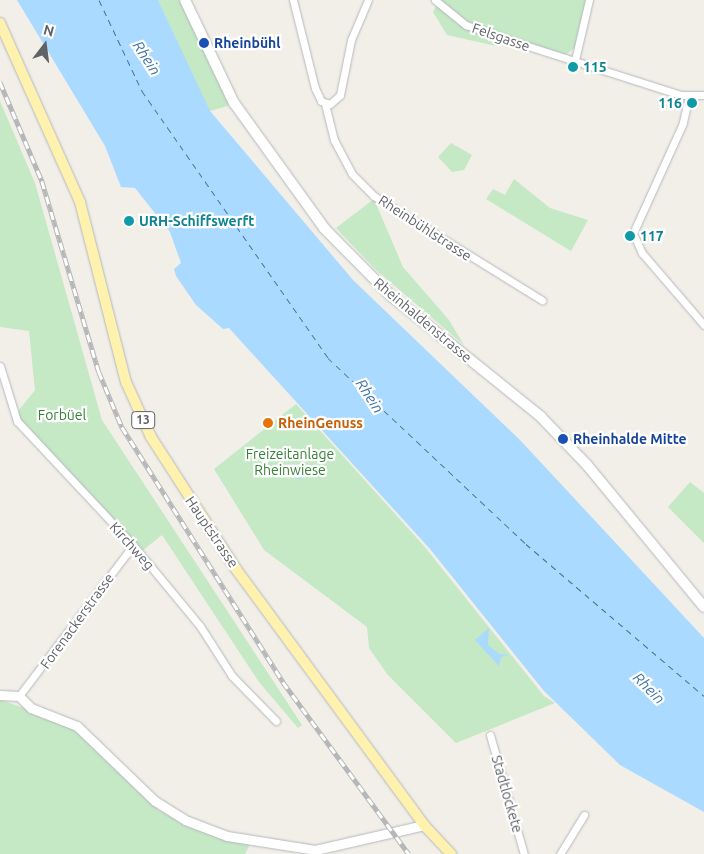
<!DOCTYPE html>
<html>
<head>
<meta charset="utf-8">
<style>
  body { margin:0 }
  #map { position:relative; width:704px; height:854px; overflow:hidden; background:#f1efe8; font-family:Ubuntu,sans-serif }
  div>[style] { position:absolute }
  .green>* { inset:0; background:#c5e8c5 }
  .water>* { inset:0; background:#aadaff }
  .round { border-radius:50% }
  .ferry>* { height:1px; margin-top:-0.5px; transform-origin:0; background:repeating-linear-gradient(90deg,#4174aa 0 6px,transparent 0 11px) }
  .roads { filter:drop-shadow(0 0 1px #b5b8bc) drop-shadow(0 0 1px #b5b8bc) }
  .minor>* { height:7px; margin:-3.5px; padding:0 3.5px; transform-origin:3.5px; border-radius:3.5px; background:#fff }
  .tertiary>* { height:9px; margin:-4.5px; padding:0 4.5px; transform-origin:4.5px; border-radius:4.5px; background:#fff }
  .secondary>* { height:10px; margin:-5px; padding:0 5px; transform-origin:5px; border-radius:5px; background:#fff }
  .primary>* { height:10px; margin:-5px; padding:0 5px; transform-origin:5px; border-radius:5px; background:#fff2af }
  .rail>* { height:4.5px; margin-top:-2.25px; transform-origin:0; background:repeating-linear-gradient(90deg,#fff 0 8px,#b6b7b8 0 16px); box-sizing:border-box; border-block:1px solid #b6b7b8 }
  .dots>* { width:14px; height:14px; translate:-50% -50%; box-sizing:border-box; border:2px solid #fff; border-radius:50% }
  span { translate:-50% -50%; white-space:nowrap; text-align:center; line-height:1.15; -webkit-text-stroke:4.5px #fff; paint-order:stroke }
  .shield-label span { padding:1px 4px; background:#fff; border:1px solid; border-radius:4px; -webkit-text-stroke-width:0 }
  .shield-label { font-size:12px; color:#5f6368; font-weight:700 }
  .street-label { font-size:14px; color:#5f6368 }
  .transit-label { font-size:14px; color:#164399; font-weight:700 }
  .left { translate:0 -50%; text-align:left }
  .culture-label { font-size:14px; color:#0d838f; font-weight:700 }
  .right { translate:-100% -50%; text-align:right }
  .park-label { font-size:14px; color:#348238 }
  .food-label { font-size:14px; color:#c56008; font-weight:700 }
  .water-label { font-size:15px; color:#4174aa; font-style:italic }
  .north { position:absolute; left:20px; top:20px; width:50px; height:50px; -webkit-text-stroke:4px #fff; paint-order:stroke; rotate:15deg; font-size:14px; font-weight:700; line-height:20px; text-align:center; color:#5f6368 }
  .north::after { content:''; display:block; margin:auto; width:18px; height:22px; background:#5f6368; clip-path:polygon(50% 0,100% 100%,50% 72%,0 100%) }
</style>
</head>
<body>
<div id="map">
  <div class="green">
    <div style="clip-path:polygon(158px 0,181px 0,231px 105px,210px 111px,205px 104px)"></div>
    <div style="clip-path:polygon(439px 0,586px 0,578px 45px,564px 56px,501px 35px,496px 46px,447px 35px,433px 12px)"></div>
    <div style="clip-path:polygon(0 101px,35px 183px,102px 420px,302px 725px,298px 728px,259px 682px,162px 535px,142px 551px,15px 415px,35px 390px,29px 331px,0 327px)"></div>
    <div style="clip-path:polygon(451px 143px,472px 155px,464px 170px,452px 172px,438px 157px)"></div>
    <div style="clip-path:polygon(514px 179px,550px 208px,588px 220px,571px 251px,486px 199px,493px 189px,505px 195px)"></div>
    <div style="clip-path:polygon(374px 199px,403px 267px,449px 320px,464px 345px,376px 270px,336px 228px)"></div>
    <div style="clip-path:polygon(296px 404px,424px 546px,544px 696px,555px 703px,456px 743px,387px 674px,369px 648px,367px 627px,264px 550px,214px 469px)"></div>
    <div style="clip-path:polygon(690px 482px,704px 493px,704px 543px,668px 507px)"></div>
    <div style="clip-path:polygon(0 700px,63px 721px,89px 737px,158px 810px,210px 834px,250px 844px,245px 854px,0 854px)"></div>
  </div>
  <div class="water">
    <div style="clip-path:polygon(17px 0,158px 0,210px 111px,353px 280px,520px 440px,704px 638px,704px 812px,620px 765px,544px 691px,430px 549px,229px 328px,223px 329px,196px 305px,176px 276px,174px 269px,181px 263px,170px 232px,135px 188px,121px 187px,105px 146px)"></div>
    <div class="round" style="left:292px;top:465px;width:14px;height:14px"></div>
    <div style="clip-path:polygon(489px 628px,488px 645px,499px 654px,509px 655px,501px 657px,499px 666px,475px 640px)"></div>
  </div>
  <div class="ferry">
    <div style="left:99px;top:0;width:101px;rotate:64.7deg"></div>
    <div style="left:142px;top:91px;width:325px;rotate:55.1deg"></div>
    <div style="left:328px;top:358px;width:272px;rotate:43.2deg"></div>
    <div style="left:526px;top:544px;width:234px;rotate:40.5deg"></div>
  </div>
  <div class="roads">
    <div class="minor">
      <div style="left:293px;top:0;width:91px;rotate:76deg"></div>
      <div style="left:315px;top:88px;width:14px;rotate:65deg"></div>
      <div style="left:321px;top:101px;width:9px;rotate:18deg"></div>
      <div style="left:330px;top:104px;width:13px;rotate:-42deg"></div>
      <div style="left:340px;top:95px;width:56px;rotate:-78.7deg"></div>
      <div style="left:351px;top:40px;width:43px;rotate:-67deg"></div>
      <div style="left:435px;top:0;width:40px;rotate:39deg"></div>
      <div style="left:466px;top:25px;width:39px;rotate:19deg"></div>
      <div style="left:503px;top:38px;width:187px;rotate:17.8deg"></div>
      <div style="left:681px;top:95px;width:23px"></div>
      <div style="left:575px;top:60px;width:62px;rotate:-76.9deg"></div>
      <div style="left:689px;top:96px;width:28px;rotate:103deg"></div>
      <div style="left:683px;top:123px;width:121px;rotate:114.4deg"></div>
      <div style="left:633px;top:233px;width:22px;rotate:66deg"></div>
      <div style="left:642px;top:253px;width:95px;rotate:49.3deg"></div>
      <div style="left:325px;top:104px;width:37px;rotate:76deg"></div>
      <div style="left:334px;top:140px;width:38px;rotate:62deg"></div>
      <div style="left:352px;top:174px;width:31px;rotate:45deg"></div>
      <div style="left:374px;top:196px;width:198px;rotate:31.8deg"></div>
      <div style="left:0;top:366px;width:58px;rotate:72.8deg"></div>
      <div style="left:17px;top:421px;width:170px;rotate:46.9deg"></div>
      <div style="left:133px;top:545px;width:105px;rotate:50.4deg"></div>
      <div style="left:200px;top:626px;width:59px;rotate:57.4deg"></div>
      <div style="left:232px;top:676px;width:63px;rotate:45.6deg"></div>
      <div style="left:19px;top:696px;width:189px;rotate:-52.9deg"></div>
      <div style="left:490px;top:735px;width:124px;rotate:74.1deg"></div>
      <div style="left:560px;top:854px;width:46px;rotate:-58.4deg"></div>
    </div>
    <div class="tertiary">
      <div style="left:0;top:695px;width:19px;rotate:3deg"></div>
      <div style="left:19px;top:696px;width:17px;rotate:45deg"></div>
      <div style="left:31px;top:708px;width:49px;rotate:21.4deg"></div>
      <div style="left:77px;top:726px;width:108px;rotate:43.9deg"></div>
      <div style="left:155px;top:801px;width:36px;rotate:32deg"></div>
      <div style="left:185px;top:820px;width:45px;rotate:20.9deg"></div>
      <div style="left:227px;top:836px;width:89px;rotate:9deg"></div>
      <div style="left:315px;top:850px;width:112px;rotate:-12.9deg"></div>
    </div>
    <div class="secondary">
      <div style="left:185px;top:0;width:114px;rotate:64.6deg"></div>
      <div style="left:234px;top:103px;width:154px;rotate:54.2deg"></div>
      <div style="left:324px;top:228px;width:94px;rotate:45.4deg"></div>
      <div style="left:390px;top:295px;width:194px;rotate:38.9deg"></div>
      <div style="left:541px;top:417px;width:66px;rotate:46.2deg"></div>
      <div style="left:587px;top:465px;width:184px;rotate:50.5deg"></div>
    </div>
    <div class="primary">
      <div style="left:0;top:23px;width:196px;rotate:65.9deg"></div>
      <div style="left:80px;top:202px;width:186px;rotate:75.7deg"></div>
      <div style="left:126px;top:382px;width:60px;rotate:65.6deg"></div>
      <div style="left:151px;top:437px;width:157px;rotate:57.2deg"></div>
      <div style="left:236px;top:569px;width:318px;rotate:53.7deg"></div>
      <div style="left:424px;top:825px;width:40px;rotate:47deg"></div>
    </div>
  </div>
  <div class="rail">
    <div style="left:0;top:82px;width:108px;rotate:67deg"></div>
    <div style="left:42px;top:181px;width:199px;rotate:73.4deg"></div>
    <div style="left:99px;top:372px;width:60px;rotate:67.3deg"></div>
    <div style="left:122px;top:427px;width:302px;rotate:57.7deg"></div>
    <div style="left:283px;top:682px;width:213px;rotate:53.8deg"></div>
  </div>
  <div class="dots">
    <div style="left:204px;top:43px;background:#1a4fb4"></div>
    <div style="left:573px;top:67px;background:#0f9aa8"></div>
    <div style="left:692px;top:103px;background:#0f9aa8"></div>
    <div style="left:129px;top:221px;background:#0f9aa8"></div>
    <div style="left:630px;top:236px;background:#0f9aa8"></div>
    <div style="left:268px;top:423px;background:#e8710a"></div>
    <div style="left:563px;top:439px;background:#1a4fb4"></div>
  </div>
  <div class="shield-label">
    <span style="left:143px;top:420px">13</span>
  </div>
  <div class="street-label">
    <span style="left:501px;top:37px;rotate:19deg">Felsgasse</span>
    <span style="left:425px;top:228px;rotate:33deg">Rheinbühlstrasse</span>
    <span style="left:423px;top:320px;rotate:40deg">Rheinhaldenstrasse</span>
    <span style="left:212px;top:532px;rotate:56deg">Hauptstrasse</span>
    <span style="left:132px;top:546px;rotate:48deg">Kirchweg</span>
    <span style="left:77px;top:621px;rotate:-54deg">Forenackerstrasse</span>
    <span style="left:507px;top:794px;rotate:74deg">Stadtlockete</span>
  </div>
  <div class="transit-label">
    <span class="left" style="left:214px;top:43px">Rheinbühl</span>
    <span class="left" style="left:573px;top:439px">Rheinhalde Mitte</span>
  </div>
  <div class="culture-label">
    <span class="left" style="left:583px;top:67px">115</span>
    <span class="right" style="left:682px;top:103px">116</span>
    <span class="left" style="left:139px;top:221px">URH-Schiffswerft</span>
    <span class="left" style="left:640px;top:236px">117</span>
  </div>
  <div class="park-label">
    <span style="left:62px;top:415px">Forbüel</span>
    <span style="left:290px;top:462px">Freizeitanlage<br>Rheinwiese</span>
  </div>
  <div class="food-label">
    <span class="left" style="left:278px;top:423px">RheinGenuss</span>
  </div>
  <div class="water-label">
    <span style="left:147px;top:58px;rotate:57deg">Rhein</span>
    <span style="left:370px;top:396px;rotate:57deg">Rhein</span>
    <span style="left:649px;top:688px;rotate:45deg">Rhein</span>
  </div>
  <div class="north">N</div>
</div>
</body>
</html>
